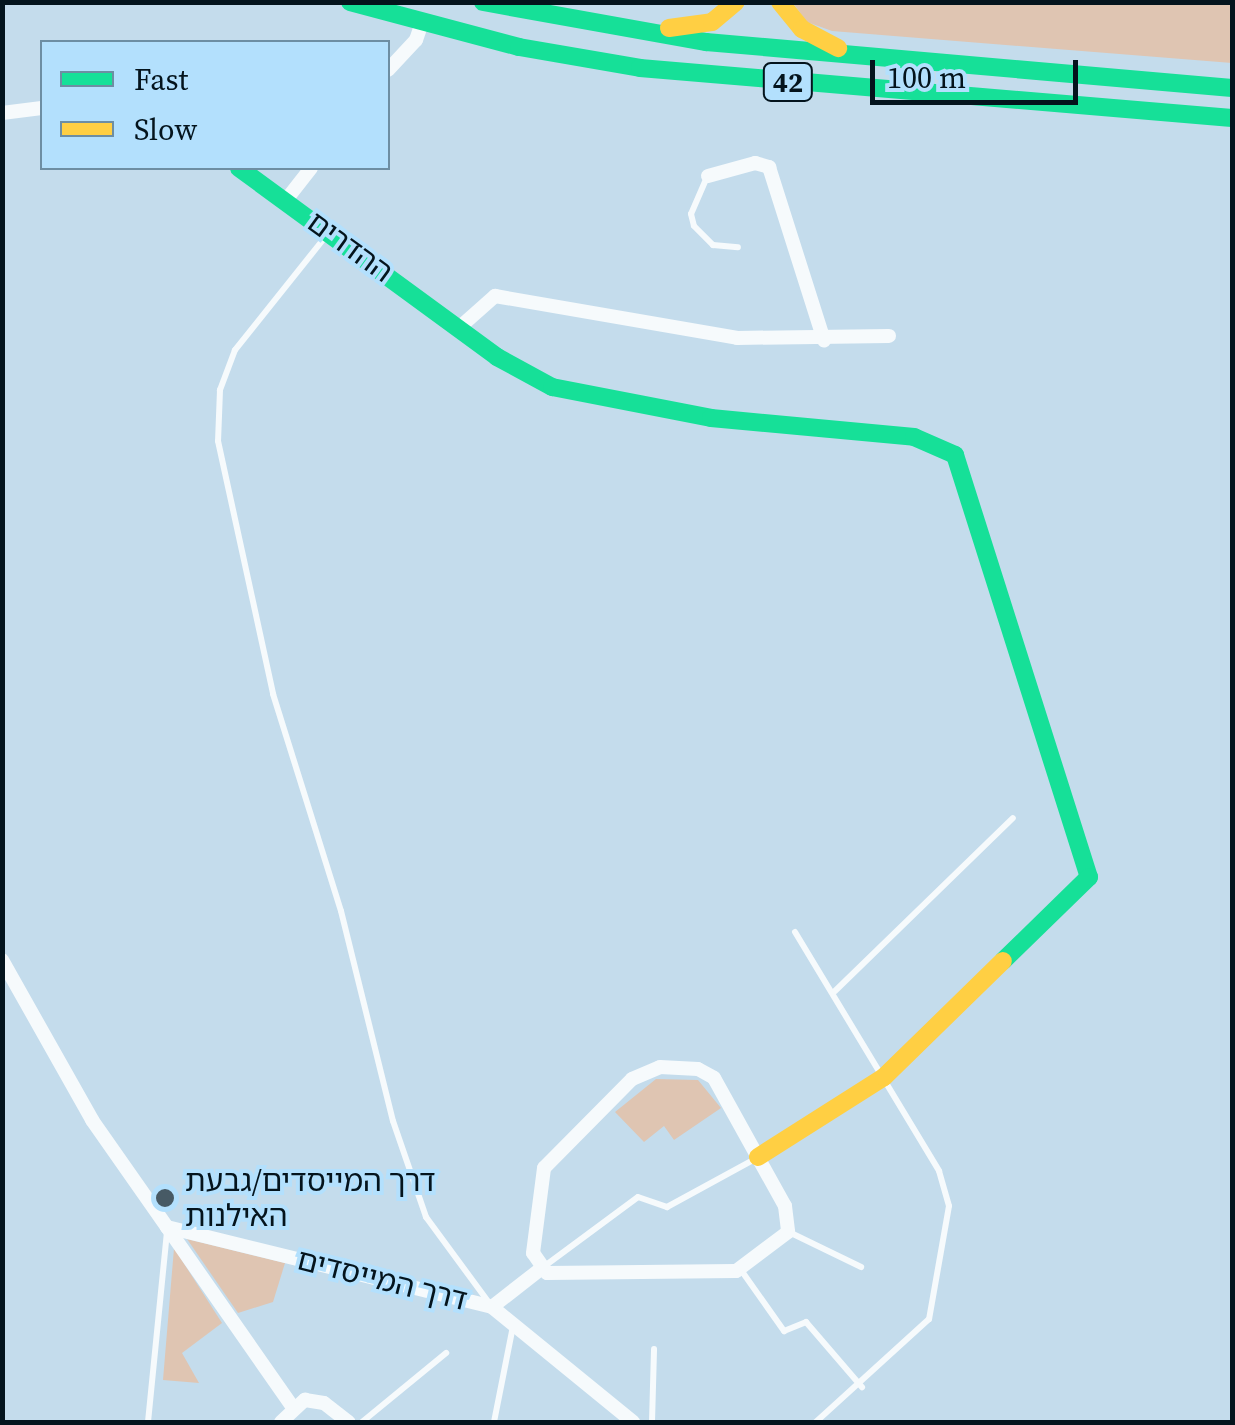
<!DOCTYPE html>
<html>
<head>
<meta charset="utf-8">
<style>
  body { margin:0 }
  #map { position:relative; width:1235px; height:1425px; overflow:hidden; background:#c4dcec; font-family:"Source Serif 4","Noto Sans Hebrew",serif }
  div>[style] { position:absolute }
  .green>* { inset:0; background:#dfc5b2 }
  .lane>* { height:6px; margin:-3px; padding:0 3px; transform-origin:3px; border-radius:3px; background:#f6fafc }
  .street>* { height:14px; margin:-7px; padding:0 7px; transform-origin:7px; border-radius:7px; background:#f6fafc }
  .fast>* { height:18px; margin:-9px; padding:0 9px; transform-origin:9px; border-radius:9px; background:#16e098 }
  .slow>* { height:18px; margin:-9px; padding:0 9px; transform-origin:9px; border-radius:9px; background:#ffcf43 }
  .dots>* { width:28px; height:28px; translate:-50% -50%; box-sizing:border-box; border:5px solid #b3e0fd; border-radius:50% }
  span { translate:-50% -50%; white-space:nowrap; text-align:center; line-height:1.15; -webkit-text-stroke:8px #b3e0fd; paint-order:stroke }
  .shield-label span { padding:2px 8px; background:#b3e0fd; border:2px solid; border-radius:8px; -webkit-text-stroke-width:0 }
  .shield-label { font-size:28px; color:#04141d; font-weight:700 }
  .street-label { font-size:30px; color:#04141d }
  .poi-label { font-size:30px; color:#04141d }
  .left { translate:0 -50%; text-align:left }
  .frame { position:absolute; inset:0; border:5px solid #04141d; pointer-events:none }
  .legend { position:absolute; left:40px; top:40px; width:350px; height:130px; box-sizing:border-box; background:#b3e0fd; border:2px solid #6d8ea3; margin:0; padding:12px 18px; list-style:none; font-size:30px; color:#04141d }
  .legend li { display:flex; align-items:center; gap:20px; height:50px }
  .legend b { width:50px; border:2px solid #6d8ea3 }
  .scale { position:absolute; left:870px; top:60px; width:208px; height:45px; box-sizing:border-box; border:5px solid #04141d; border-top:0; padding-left:12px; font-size:30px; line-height:35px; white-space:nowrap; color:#04141d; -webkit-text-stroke:8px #b3e0fd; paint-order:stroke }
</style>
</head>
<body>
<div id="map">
  <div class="green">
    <div style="clip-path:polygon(793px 3px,1232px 3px,1232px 63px,832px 31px,807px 22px)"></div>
    <div style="clip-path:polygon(656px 1079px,698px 1080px,721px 1108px,674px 1140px,664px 1126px,644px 1142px,615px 1112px)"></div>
    <div style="clip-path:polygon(187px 1239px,285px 1263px,273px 1302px,238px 1313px)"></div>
    <div style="clip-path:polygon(174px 1248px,222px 1323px,182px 1353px,199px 1383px,163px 1380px)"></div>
  </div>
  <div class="lane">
    <div style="left:707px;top:177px;width:40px;rotate:113.4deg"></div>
    <div style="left:691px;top:214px;width:12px;rotate:76deg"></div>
    <div style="left:694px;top:226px;width:27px;rotate:45deg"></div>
    <div style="left:713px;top:245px;width:25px;rotate:5deg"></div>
    <div style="left:326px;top:236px;width:146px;rotate:128.6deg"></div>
    <div style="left:235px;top:350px;width:43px;rotate:110.6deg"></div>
    <div style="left:220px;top:390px;width:51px;rotate:92.2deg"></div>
    <div style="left:218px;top:441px;width:259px;rotate:77.7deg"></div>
    <div style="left:273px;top:694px;width:227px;rotate:72.6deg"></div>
    <div style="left:341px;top:911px;width:216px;rotate:76.1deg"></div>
    <div style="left:393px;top:1121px;width:102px;rotate:71deg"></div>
    <div style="left:426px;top:1217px;width:108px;rotate:53.7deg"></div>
    <div style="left:795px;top:932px;width:279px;rotate:58.9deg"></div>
    <div style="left:939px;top:1171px;width:36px;rotate:74deg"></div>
    <div style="left:949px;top:1206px;width:115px;rotate:100deg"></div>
    <div style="left:929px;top:1319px;width:153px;rotate:137.7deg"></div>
    <div style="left:835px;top:991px;width:248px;rotate:-44.2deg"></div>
    <div style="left:791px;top:1233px;width:78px;rotate:25.9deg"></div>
    <div style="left:542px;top:1268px;width:119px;rotate:-36.5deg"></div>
    <div style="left:638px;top:1197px;width:31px;rotate:19deg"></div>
    <div style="left:667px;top:1207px;width:102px;rotate:-28.6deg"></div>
    <div style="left:741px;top:1270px;width:75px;rotate:54.8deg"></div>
    <div style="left:784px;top:1331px;width:24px;rotate:-22deg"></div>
    <div style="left:806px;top:1322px;width:86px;rotate:49.3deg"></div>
    <div style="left:148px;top:1422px;width:193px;rotate:-84.3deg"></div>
    <div style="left:362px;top:1422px;width:109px;rotate:-39.4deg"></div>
    <div style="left:494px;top:1422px;width:98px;rotate:-78.8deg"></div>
    <div style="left:652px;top:1422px;width:73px;rotate:-88.4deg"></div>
  </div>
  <div class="street">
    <div style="left:388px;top:70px;width:41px;rotate:-47deg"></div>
    <div style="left:416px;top:40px;width:18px;rotate:-71deg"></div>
    <div style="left:2px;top:113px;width:40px;rotate:-7.1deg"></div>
    <div style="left:708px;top:176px;width:49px;rotate:-15.5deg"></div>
    <div style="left:755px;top:163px;width:15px;rotate:16deg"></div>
    <div style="left:769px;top:167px;width:182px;rotate:72.4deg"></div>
    <div style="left:286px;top:200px;width:41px;rotate:-52deg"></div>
    <div style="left:460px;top:327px;width:47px;rotate:-41.5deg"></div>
    <div style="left:495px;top:296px;width:246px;rotate:9.8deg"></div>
    <div style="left:737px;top:338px;width:152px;rotate:-0.8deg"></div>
    <div style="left:2px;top:960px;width:184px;rotate:60.6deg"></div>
    <div style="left:92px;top:1120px;width:131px;rotate:55deg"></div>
    <div style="left:167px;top:1227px;width:335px;rotate:13.8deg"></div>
    <div style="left:492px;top:1307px;width:182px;rotate:39.2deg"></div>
    <div style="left:660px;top:1067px;width:38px;rotate:3deg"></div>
    <div style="left:698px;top:1069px;width:18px;rotate:29deg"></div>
    <div style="left:714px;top:1078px;width:146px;rotate:61deg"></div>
    <div style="left:785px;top:1206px;width:26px;rotate:83deg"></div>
    <div style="left:788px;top:1232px;width:65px;rotate:143.1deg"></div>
    <div style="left:736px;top:1271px;width:189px;rotate:179.4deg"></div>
    <div style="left:547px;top:1273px;width:24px;rotate:-125deg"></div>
    <div style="left:533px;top:1253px;width:86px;rotate:-82.6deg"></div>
    <div style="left:544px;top:1168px;width:125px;rotate:-45.3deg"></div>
    <div style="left:632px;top:1079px;width:30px;rotate:-23deg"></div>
    <div style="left:167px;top:1227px;width:218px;rotate:55.1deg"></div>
    <div style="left:492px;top:1307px;width:63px;rotate:-38deg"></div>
    <div style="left:281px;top:1422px;width:33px;rotate:-43deg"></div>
    <div style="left:305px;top:1400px;width:19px;rotate:9deg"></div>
    <div style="left:324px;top:1403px;width:31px;rotate:38deg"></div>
  </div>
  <div class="fast">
    <div style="left:350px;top:2px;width:175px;rotate:14.9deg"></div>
    <div style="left:519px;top:47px;width:123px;rotate:9.8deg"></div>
    <div style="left:640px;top:68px;width:594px;rotate:4.83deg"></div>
    <div style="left:483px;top:2px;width:227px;rotate:10.2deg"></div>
    <div style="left:706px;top:42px;width:528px;rotate:5deg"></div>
    <div style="left:239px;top:168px;width:320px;rotate:36.2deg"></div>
    <div style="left:497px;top:357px;width:63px;rotate:28.6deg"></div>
    <div style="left:552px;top:387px;width:162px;rotate:11deg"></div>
    <div style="left:711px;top:418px;width:204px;rotate:5.3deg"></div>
    <div style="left:914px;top:437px;width:45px;rotate:23.7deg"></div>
    <div style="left:955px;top:455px;width:443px;rotate:72.4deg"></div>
    <div style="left:1089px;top:877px;width:120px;rotate:135.7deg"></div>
  </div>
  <div class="slow">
    <div style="left:780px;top:2px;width:35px;rotate:51deg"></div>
    <div style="left:802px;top:29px;width:41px;rotate:27.8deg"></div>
    <div style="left:669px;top:28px;width:43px;rotate:-7.9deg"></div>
    <div style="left:712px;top:22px;width:31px;rotate:-40deg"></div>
    <div style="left:758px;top:1157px;width:149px;rotate:-32.4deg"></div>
    <div style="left:884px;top:1077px;width:166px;rotate:-44.3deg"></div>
  </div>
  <div class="dots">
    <div style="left:165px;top:1198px;background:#475a65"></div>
  </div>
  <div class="shield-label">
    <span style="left:788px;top:82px">42</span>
  </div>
  <div class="street-label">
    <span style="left:350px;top:247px;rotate:36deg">ההדרים</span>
    <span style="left:382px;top:1280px;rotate:14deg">דרך המייסדים</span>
  </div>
  <div class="poi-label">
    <span class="left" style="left:185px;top:1198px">דרך המייסדים/גבעת<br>האילנות</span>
  </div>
  <div class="frame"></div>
  <ul class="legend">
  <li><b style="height:12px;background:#16e098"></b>Fast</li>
  <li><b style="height:12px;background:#ffcf43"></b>Slow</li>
  </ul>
  <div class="scale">100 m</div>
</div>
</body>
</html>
